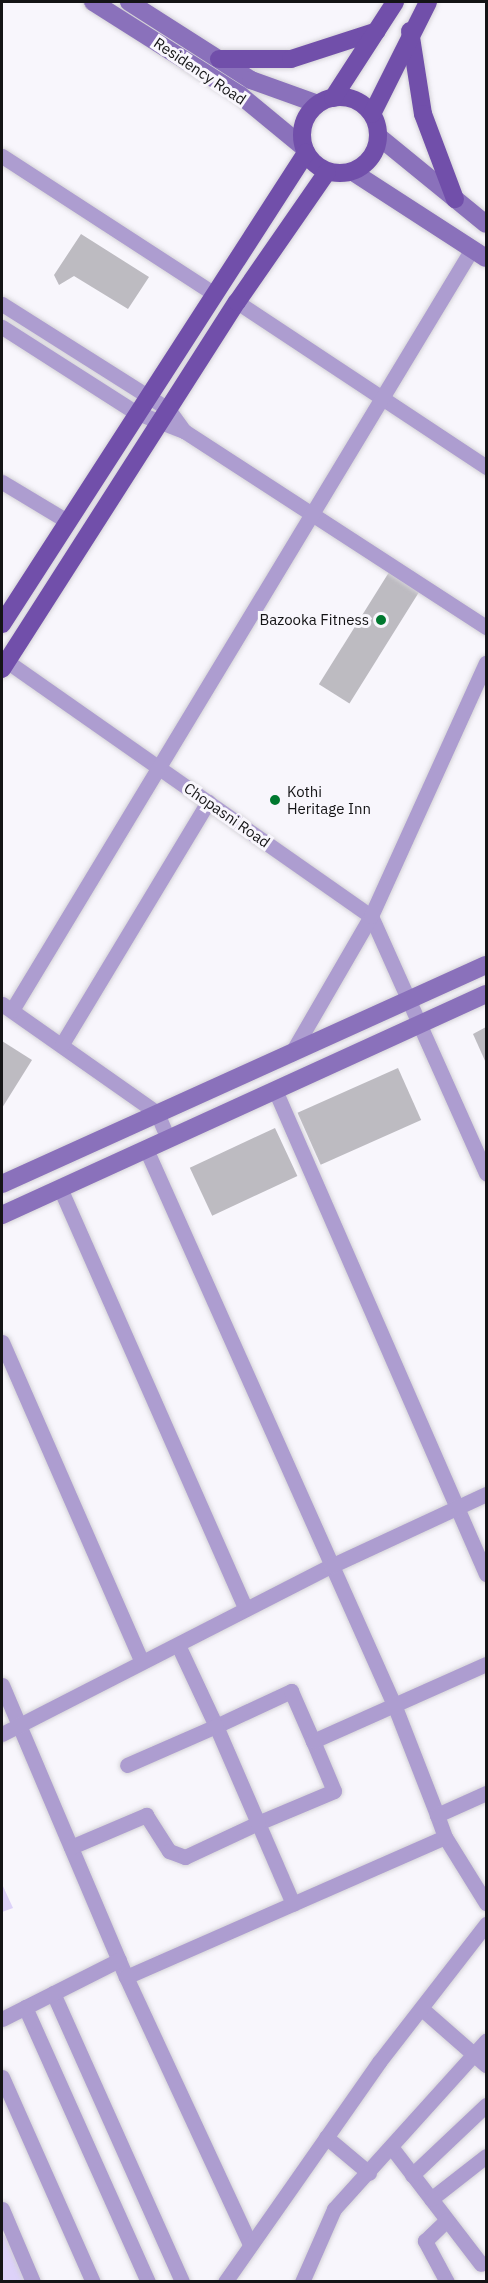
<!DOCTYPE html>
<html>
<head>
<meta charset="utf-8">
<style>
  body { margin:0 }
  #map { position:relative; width:488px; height:2283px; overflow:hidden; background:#f8f6fc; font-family:"IBM Plex Sans",sans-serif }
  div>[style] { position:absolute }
  .green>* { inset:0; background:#ddd2f9 }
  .building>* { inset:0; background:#bdbbc1; transform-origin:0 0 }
  .roads { filter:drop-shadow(0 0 2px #d4d2d7) drop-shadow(0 0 2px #d4d2d7) }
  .street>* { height:15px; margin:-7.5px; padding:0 7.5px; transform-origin:7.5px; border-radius:7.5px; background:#ad9dd0 }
  .secondary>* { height:18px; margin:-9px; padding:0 9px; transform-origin:9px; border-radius:9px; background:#8a71bb }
  .primary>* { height:18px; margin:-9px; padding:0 9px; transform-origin:9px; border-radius:9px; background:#714faa }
  .primary>.ring { margin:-9px; padding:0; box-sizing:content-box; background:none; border:18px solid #714faa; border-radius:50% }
  .dots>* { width:16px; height:16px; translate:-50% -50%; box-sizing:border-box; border:3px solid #f8f6fc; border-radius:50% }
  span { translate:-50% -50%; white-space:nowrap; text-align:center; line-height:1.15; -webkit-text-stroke:6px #f8f6fc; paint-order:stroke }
  .street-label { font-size:15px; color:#141416 }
  .poi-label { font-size:15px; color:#141416 }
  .right { translate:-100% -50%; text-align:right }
  .left { translate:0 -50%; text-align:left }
  .frame { position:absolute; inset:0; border:3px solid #141416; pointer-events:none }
</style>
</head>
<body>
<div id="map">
  <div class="green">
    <div style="clip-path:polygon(2px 1884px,13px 1908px,2px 1912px)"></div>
    <div style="clip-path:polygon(2px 2233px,12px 2244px,26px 2281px,2px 2281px)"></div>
  </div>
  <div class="building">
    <div style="clip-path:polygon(81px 234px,149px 277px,128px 309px,74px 276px,59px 285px,54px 275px)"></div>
    <div style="left:391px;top:569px;width:36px;height:136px;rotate:32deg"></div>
    <div style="clip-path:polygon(486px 1027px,486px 1063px,473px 1034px)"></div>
    <div style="clip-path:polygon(2px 1041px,32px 1060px,2px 1108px)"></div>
    <div style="left:398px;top:1068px;width:57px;height:110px;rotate:66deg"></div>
    <div style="left:275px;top:1128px;width:53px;height:94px;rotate:65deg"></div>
  </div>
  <div class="roads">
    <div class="street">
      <div style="left:2px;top:156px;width:252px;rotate:33deg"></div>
      <div style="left:237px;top:302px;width:299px;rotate:33.5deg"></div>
      <div style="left:2px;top:304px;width:196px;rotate:32.3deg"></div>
      <div style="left:168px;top:409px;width:27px;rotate:54deg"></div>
      <div style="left:2px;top:327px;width:158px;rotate:32.6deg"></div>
      <div style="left:135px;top:412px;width:53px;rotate:21.2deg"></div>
      <div style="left:184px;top:431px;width:360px;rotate:33deg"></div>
      <div style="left:2px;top:482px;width:76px;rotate:31deg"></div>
      <div style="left:2px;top:658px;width:450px;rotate:35deg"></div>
      <div style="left:371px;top:916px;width:282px;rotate:65.9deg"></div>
      <div style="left:2px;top:1004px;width:189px;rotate:35.1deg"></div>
      <div style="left:157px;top:1113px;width:28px;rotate:67deg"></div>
      <div style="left:12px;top:1010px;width:889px;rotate:-58.85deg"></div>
      <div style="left:62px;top:1044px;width:283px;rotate:-58.9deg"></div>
      <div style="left:291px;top:1054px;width:160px;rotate:-59.9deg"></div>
      <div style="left:371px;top:916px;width:278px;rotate:-65.6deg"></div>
      <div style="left:275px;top:1090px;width:528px;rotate:66.45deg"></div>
      <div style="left:146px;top:1149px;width:611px;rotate:65.95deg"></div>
      <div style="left:395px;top:1707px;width:116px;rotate:68.7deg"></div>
      <div style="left:60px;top:1188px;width:460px;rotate:66.2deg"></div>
      <div style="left:2px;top:1342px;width:349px;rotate:66.4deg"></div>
      <div style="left:178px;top:1645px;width:89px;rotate:64.9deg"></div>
      <div style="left:216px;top:1726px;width:83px;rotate:-25deg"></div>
      <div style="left:291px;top:1691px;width:55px;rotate:66.3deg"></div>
      <div style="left:313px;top:1741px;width:54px;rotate:67.2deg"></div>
      <div style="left:334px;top:1791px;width:82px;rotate:157.2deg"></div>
      <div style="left:258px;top:1823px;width:88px;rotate:66.6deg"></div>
      <div style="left:2px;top:1685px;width:317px;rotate:67deg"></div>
      <div style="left:126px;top:1977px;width:294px;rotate:65.1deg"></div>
      <div style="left:2px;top:1734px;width:369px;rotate:-27.1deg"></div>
      <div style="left:331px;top:1566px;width:171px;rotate:-24.9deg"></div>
      <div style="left:313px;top:1741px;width:189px;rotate:-24deg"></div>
      <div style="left:445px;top:1837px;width:78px;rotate:58.2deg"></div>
      <div style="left:71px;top:1847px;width:82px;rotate:-23.1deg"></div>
      <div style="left:146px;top:1815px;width:43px;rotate:57.4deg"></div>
      <div style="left:169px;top:1851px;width:17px;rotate:21deg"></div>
      <div style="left:185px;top:1857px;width:81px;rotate:-25deg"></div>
      <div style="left:258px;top:1823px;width:106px;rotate:-113.4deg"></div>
      <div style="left:216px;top:1726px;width:97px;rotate:156.3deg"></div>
      <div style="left:126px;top:1977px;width:348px;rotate:-23.7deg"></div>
      <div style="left:445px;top:1837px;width:23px;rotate:-110deg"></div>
      <div style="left:437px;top:1815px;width:54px;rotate:-24.2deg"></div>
      <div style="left:53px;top:1993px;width:316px;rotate:65.9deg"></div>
      <div style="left:25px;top:2007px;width:301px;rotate:65.9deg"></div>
      <div style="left:422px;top:2009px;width:85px;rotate:41.2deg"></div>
      <div style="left:2px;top:2019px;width:131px;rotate:-26.8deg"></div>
      <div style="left:2px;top:2077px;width:224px;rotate:66.1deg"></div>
      <div style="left:326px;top:2137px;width:56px;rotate:39.9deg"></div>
      <div style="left:392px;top:2148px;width:146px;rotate:52.5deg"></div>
      <div style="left:412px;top:2175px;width:102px;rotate:-43.4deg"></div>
      <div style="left:431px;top:2199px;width:70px;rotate:-38deg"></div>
      <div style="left:2px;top:2209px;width:79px;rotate:67deg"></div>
      <div style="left:225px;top:2282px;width:269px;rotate:-55deg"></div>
      <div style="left:379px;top:2062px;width:175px;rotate:-52.2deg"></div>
      <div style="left:302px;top:2282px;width:80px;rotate:-66.3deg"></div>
      <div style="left:334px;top:2209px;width:227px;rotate:-47.9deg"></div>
      <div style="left:447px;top:2282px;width:47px;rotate:-118.2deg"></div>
      <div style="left:425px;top:2241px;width:30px;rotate:-44deg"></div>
    </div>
    <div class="secondary">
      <div style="left:93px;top:2px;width:174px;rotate:32.3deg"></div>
      <div style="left:240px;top:95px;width:82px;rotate:39.5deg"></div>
      <div style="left:129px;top:2px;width:145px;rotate:32.6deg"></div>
      <div style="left:251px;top:80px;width:71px;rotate:19.7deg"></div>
      <div style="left:378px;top:136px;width:139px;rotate:39.2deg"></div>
      <div style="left:353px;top:172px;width:158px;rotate:32.9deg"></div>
      <div style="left:2px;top:1184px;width:531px;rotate:-24.35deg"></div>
      <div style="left:2px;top:1215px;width:532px;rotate:-24.54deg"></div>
    </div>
    <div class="primary">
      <div style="left:410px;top:31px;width:84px;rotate:81.1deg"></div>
      <div style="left:423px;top:114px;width:91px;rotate:69.4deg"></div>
      <div style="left:219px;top:59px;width:72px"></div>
      <div style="left:291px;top:59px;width:90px;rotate:-18deg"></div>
      <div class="ring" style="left:302px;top:97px;width:58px;height:58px"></div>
      <div style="left:333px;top:98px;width:114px;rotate:-57.1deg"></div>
      <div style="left:372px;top:114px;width:125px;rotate:-63.4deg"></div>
      <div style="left:2px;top:624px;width:561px;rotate:-57.16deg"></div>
      <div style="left:2px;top:669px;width:436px;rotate:-57.4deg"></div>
      <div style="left:237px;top:302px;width:158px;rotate:-55.3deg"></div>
    </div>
  </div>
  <div class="dots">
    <div style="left:381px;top:620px;background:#00782f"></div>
    <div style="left:275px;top:800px;background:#00782f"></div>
  </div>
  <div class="street-label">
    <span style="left:200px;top:71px;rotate:34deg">Residency Road</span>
    <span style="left:227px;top:815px;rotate:35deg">Chopasni Road</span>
  </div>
  <div class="poi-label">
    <span class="right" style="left:369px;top:620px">Bazooka Fitness</span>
    <span class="left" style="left:287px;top:800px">Kothi<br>Heritage Inn</span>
  </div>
  <div class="frame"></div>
</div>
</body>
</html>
